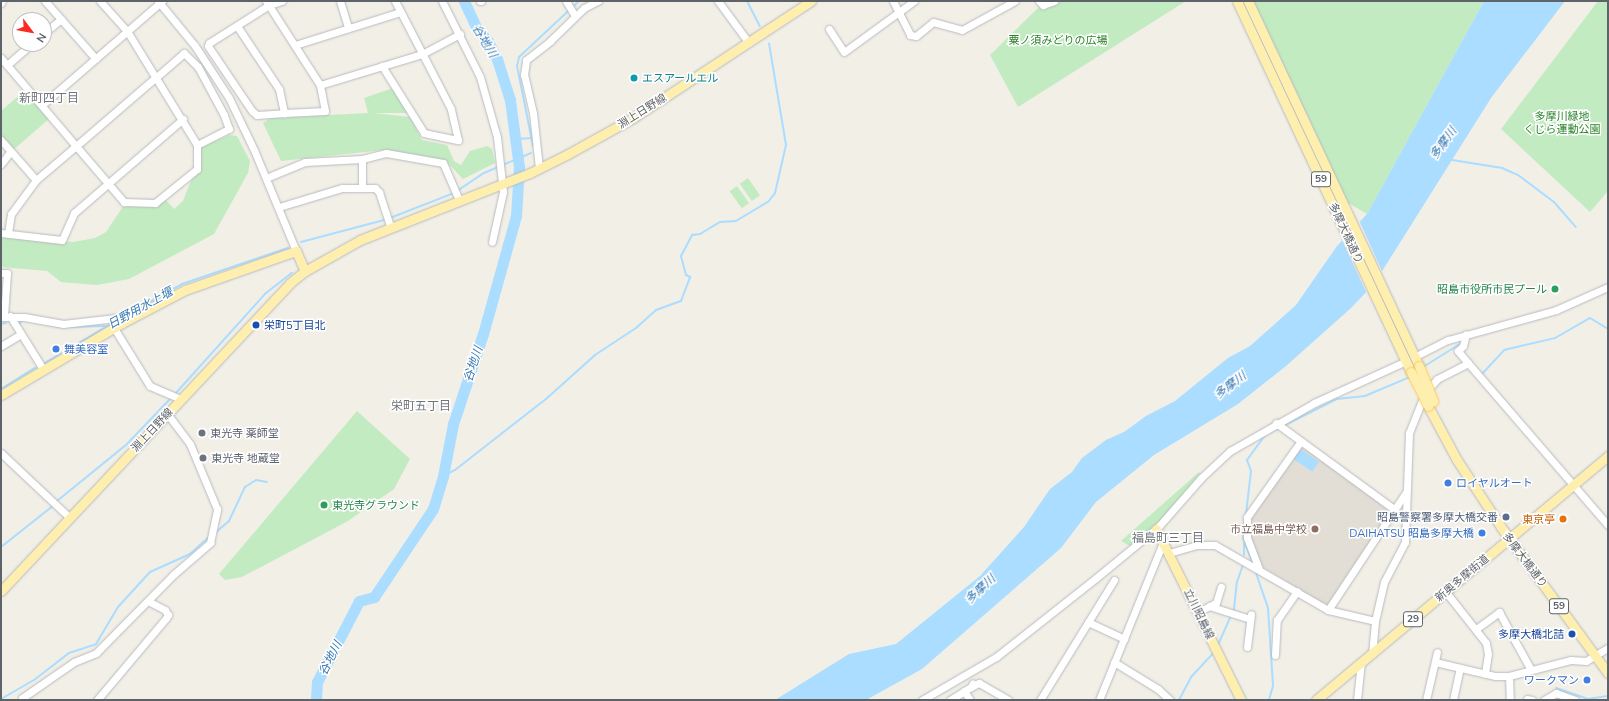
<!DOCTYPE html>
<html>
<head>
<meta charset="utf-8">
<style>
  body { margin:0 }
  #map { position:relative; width:1609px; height:701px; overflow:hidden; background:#f2efe7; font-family:Mulish,"Noto Sans JP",sans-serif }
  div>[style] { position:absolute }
  .education>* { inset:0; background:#e2ded6 }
  .green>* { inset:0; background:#c3ebc1; transform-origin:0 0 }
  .water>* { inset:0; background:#adf; transform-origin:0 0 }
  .pier>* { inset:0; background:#f2efe7 }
  .stream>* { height:2px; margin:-1px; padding:0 1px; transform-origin:1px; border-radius:1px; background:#adf }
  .river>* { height:11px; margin:-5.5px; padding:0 5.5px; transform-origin:5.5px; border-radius:5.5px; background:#adf }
  .roads { filter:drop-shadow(0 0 1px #b7babf) drop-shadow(0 0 1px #b7babf) }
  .minor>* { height:7px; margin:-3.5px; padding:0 3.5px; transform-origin:3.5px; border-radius:3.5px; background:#fff }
  .major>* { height:9px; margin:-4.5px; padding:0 4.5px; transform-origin:4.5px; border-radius:4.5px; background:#ffefaf }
  .bridges { filter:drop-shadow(0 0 1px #ffc853) drop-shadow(0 0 1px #ffc853) }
  .major-bridge>* { height:9px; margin:-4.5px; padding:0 4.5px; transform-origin:4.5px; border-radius:4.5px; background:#ffefaf }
  .dots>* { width:11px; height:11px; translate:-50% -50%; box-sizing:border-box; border:2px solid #fff; border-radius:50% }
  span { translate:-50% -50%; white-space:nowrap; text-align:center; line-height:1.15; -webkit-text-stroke:3px #fff; paint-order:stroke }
  .shield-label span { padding:1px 3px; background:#fff; border:1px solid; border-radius:3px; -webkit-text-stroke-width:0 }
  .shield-label { font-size:10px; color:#5e6369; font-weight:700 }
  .park-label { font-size:11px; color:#2b822b }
  .culture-label { font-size:11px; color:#0d838f }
  .left { translate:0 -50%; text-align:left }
  .street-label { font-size:11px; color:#5e6369 }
  .leisure-label { font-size:11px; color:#27864d }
  .right { translate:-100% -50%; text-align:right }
  .transit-label { font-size:11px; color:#164399 }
  .shop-label { font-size:11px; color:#366cbe }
  .worship-label { font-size:11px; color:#5b616d }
  .service-label { font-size:11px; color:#4e5e75 }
  .food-label { font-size:11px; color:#c56008 }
  .education-label { font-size:11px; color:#785e54 }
  .water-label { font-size:12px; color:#3779b4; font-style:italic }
  .neighbourhood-label { font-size:12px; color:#6f757b }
  .frame { position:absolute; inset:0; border:2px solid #5e6369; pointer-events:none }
  .north { position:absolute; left:12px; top:12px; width:40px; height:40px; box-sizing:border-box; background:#fff; border:1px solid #bfc1c3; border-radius:50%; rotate:122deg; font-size:11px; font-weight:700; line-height:16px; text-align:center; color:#5e6369 }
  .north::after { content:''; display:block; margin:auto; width:14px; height:18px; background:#fb2c23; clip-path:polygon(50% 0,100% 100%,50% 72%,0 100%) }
</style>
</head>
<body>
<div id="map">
  <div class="education">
    <div style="clip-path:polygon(1299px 446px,1303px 446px,1393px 510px,1327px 606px,1261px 566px,1250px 538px,1250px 520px)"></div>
  </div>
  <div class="green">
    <div style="clip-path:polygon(1059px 1px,1186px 1px,1018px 107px,990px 55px,1038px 8px)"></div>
    <div style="clip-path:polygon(1248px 1px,1484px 1px,1367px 214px,1340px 198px)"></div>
    <div style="clip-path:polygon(1598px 1px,1608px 1px,1608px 191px,1590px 212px,1501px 129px)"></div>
    <div style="clip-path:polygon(393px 88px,408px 113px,374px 113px,410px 117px,422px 140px,447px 145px,454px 161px,461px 165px,470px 151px,487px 146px,492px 149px,495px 163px,463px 179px,447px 162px,383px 150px,281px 161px,263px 123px,271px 118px,368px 113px,364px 98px)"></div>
    <div style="clip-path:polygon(24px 91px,49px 119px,13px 150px,1px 136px,1px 111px)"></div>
    <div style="clip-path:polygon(230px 135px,237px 136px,250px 161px,248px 173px,214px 234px,129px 279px,97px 285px,61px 282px,47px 271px,1px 267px,1px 236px,73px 242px,95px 238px,106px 232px,124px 205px,164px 198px,174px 209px,183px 201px,190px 183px,198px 170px,198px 148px)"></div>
    <div style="left:748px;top:178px;width:21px;height:10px;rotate:55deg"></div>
    <div style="left:737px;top:186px;width:21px;height:9px;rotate:55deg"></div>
    <div style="clip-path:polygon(357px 411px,410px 459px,394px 489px,348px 521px,242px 577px,225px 580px,219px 574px)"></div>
    <div style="clip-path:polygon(1199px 472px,1200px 474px,1156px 526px,1130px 546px,1121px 541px)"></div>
  </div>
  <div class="water">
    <div style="clip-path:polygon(1484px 1px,1565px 1px,1491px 98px,1374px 284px,1351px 308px,1286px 366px,1238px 404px,1154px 455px,1096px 502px,1061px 548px,922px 669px,866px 700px,775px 700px,849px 654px,896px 644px,980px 576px,1024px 527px,1050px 489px,1072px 472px,1082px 458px,1106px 440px,1124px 432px,1146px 416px,1175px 401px,1228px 358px,1250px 346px,1296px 305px,1337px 246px,1367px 214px)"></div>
    <div style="left:1300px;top:449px;width:23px;height:12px;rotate:34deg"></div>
  </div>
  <div class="pier">
    <div style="clip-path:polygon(1359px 220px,1383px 273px,1367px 294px,1341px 238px)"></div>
  </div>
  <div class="stream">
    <div style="left:747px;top:1px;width:28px;rotate:63deg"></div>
    <div style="left:516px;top:139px;width:16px;rotate:-4deg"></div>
    <div style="left:533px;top:146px;width:82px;rotate:-101.3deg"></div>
    <div style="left:517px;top:66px;width:9px;rotate:-77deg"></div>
    <div style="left:519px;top:57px;width:82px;rotate:-43deg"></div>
    <div style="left:1452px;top:160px;width:51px;rotate:9.1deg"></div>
    <div style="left:1502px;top:168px;width:17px;rotate:24deg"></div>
    <div style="left:1518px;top:175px;width:45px;rotate:36.9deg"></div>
    <div style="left:1554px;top:202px;width:33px;rotate:49deg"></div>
    <div style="left:457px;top:191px;width:32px;rotate:-34deg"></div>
    <div style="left:484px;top:173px;width:51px;rotate:-23.1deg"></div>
    <div style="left:390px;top:218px;width:69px;rotate:-21.3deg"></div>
    <div style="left:301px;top:242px;width:86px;rotate:-14.8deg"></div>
    <div style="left:120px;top:318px;width:71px;rotate:-28.7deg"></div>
    <div style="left:182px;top:284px;width:112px;rotate:-18.8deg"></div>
    <div style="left:1px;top:324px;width:5px;rotate:-11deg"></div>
    <div style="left:20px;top:324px;width:4px;rotate:-76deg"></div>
    <div style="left:51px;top:325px;width:9px;rotate:13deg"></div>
    <div style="left:65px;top:327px;width:41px;rotate:-1.4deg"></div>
    <div style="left:43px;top:364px;width:85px;rotate:-30.5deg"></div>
    <div style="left:1423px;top:367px;width:44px;rotate:-31.9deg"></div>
    <div style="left:1481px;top:375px;width:34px;rotate:-47deg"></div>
    <div style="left:1504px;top:350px;width:52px;rotate:-13.2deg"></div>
    <div style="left:1555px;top:338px;width:40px;rotate:-29.7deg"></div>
    <div style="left:1590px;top:318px;width:21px;rotate:31deg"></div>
    <div style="left:1px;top:389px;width:40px;rotate:-32deg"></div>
    <div style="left:175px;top:394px;width:136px;rotate:-48deg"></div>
    <div style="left:266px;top:293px;width:33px;rotate:-38deg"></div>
    <div style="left:1283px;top:426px;width:60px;rotate:-26.6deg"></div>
    <div style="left:1337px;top:399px;width:28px;rotate:-6deg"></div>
    <div style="left:1365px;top:396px;width:49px;rotate:-22.9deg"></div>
    <div style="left:443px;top:476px;width:13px;rotate:-27deg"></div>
    <div style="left:455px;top:470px;width:115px;rotate:-38deg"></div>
    <div style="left:546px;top:399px;width:66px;rotate:-41.9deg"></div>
    <div style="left:595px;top:355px;width:49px;rotate:-33.4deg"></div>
    <div style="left:636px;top:328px;width:27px;rotate:-42deg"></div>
    <div style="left:656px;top:310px;width:27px;rotate:-20deg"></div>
    <div style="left:681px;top:301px;width:26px;rotate:-69deg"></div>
    <div style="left:690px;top:277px;width:4px;rotate:-153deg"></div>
    <div style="left:686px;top:275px;width:20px;rotate:-105deg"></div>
    <div style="left:681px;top:256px;width:24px;rotate:-62deg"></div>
    <div style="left:692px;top:235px;width:8px;rotate:-7deg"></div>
    <div style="left:700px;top:234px;width:23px;rotate:-31deg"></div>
    <div style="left:720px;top:222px;width:16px;rotate:-4deg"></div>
    <div style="left:736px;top:221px;width:37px;rotate:-31deg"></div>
    <div style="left:768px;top:202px;width:11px;rotate:-52deg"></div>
    <div style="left:775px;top:193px;width:49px;rotate:-77.1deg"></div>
    <div style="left:786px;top:145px;width:103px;rotate:-99.5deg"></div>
    <div style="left:57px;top:501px;width:89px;rotate:-39.1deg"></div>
    <div style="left:126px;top:445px;width:64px;rotate:-46.3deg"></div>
    <div style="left:1246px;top:514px;width:43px;rotate:-83.4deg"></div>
    <div style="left:1251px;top:471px;width:12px;rotate:-110deg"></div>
    <div style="left:1247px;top:460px;width:31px;rotate:-54deg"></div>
    <div style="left:1265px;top:435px;width:16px;rotate:-27deg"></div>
    <div style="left:1244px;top:533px;width:5px;rotate:101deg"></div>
    <div style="left:1243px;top:538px;width:28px;rotate:69deg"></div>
    <div style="left:214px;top:534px;width:20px;rotate:-41deg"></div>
    <div style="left:229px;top:521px;width:38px;rotate:-65deg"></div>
    <div style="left:245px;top:487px;width:13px;rotate:-32deg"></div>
    <div style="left:256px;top:480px;width:11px;rotate:10deg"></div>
    <div style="left:1px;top:547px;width:68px;rotate:-38.4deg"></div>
    <div style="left:1244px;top:555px;width:12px;rotate:-90deg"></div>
    <div style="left:1255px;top:570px;width:40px;rotate:71.1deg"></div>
    <div style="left:1268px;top:608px;width:78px;rotate:86.3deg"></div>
    <div style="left:1273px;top:686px;width:15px;rotate:106deg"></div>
    <div style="left:1217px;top:647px;width:42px;rotate:-65.9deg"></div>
    <div style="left:1234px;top:609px;width:27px;rotate:-84deg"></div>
    <div style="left:1237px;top:582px;width:18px;rotate:-71deg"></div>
    <div style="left:1556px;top:688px;width:34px;rotate:19deg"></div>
    <div style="left:1588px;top:699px;width:20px;rotate:-9deg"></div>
    <div style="left:1px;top:699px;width:38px;rotate:-30deg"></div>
    <div style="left:34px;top:680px;width:44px;rotate:-37.6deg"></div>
    <div style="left:69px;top:653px;width:28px;rotate:-18deg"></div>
    <div style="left:96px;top:644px;width:43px;rotate:-59.3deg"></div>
    <div style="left:118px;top:607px;width:47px;rotate:-47.6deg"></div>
    <div style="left:150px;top:572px;width:44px;rotate:-24.2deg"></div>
    <div style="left:190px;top:554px;width:25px;rotate:-42deg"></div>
    <div style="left:1559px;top:699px;width:1px;rotate:90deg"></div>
    <div style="left:1179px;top:700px;width:26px;rotate:-62deg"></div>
    <div style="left:1191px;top:677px;width:34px;rotate:-47deg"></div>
  </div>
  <div class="river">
    <div style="left:316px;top:700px;width:18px;rotate:-87deg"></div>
    <div style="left:317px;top:682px;width:91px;rotate:-62.6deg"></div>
    <div style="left:359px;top:601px;width:16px;rotate:-15deg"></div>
    <div style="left:374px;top:597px;width:106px;rotate:-56.2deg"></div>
    <div style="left:433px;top:509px;width:34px;rotate:-73deg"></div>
    <div style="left:443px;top:476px;width:53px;rotate:-79.1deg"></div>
    <div style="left:453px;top:424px;width:95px;rotate:-71.6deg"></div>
    <div style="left:483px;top:334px;width:123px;rotate:-74.4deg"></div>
    <div style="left:516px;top:216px;width:49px;rotate:-86.5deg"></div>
    <div style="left:519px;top:167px;width:68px;rotate:-97.7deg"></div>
    <div style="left:510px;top:100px;width:43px;rotate:-107.6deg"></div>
    <div style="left:497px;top:59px;width:20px;rotate:-117deg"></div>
    <div style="left:488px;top:41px;width:16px;rotate:-133deg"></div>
    <div style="left:477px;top:29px;width:31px;rotate:-115deg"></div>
  </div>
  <div class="roads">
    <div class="minor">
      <div style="left:45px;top:1px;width:77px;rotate:48.7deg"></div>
      <div style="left:100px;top:1px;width:40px;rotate:48deg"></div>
      <div style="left:127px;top:31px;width:134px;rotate:58.4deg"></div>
      <div style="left:158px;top:1px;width:58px;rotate:50.6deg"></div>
      <div style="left:195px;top:46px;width:62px;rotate:56.8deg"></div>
      <div style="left:229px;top:98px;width:58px;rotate:64.3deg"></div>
      <div style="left:254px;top:150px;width:109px;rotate:67.4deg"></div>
      <div style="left:282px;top:1px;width:14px;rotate:163deg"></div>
      <div style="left:269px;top:5px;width:71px;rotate:147.7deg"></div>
      <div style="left:209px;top:43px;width:3px;rotate:108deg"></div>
      <div style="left:208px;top:46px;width:78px;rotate:55.9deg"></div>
      <div style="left:252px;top:111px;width:6px;rotate:39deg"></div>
      <div style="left:257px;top:115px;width:27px;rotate:-4deg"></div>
      <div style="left:340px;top:1px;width:28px;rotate:73deg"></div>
      <div style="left:442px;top:1px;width:85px;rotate:63.4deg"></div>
      <div style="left:480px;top:77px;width:62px;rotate:74.2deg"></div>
      <div style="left:497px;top:137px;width:55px;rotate:83.8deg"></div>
      <div style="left:503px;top:192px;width:51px;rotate:102.4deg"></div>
      <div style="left:480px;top:1px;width:1px"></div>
      <div style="left:566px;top:1px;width:17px;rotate:59deg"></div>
      <div style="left:718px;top:1px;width:52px;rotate:53.6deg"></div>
      <div style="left:893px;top:1px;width:38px;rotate:63deg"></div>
      <div style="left:910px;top:35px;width:6px;rotate:9deg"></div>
      <div style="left:916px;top:36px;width:22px;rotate:-39deg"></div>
      <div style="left:933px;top:22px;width:30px;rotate:15deg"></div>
      <div style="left:962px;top:30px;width:60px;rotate:-28.7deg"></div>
      <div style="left:1039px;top:1px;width:6px;rotate:45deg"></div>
      <div style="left:1043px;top:5px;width:12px;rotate:-20deg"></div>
      <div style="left:1px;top:3px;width:2px;rotate:-63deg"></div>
      <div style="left:237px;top:26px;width:76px;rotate:56.3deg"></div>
      <div style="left:279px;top:89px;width:25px;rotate:78deg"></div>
      <div style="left:284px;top:113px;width:41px;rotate:-2.8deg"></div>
      <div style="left:325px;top:111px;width:26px;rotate:-101deg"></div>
      <div style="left:320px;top:85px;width:100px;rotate:-122.7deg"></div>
      <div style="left:829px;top:29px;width:27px;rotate:57deg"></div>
      <div style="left:844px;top:52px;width:87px;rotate:-36.1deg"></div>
      <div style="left:44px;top:33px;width:22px;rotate:-39deg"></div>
      <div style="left:295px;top:45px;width:110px;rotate:-17.4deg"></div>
      <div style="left:1px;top:58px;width:116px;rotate:49.6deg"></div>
      <div style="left:76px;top:146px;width:74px;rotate:49.4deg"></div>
      <div style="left:124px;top:202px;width:31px;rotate:2deg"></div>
      <div style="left:155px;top:203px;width:54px;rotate:-39deg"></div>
      <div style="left:197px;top:169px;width:24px;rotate:-90deg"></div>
      <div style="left:197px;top:145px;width:36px;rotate:-27deg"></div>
      <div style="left:229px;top:129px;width:15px;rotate:-110deg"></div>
      <div style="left:224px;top:115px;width:55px;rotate:-118.4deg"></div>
      <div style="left:198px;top:67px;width:20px;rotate:-135deg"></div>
      <div style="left:184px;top:53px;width:37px;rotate:139deg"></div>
      <div style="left:156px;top:77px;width:106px;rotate:139.2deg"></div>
      <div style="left:76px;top:146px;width:52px;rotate:139.6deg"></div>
      <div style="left:36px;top:180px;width:42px;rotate:126.3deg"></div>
      <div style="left:11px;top:214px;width:20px;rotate:99deg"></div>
      <div style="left:7px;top:65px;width:32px;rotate:-41deg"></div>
      <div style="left:382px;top:66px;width:79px;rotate:57.9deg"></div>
      <div style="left:424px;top:133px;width:35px;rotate:12deg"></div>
      <div style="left:458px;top:140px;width:32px;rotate:-103deg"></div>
      <div style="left:451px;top:109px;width:122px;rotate:-117.4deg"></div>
      <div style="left:320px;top:85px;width:107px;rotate:-16.9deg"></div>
      <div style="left:422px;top:54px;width:43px;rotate:-27.8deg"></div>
      <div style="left:42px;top:105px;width:159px;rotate:-40.9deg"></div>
      <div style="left:1px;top:140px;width:53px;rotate:48.8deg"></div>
      <div style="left:362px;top:159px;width:28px;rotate:90deg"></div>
      <div style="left:1px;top:164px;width:15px;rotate:-53deg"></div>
      <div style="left:539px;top:168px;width:55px;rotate:-96.2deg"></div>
      <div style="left:533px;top:113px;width:39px;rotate:-103deg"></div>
      <div style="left:524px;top:75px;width:15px;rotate:-82deg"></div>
      <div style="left:526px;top:60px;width:31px;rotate:-38deg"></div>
      <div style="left:550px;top:41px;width:47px;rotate:-44.1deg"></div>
      <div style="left:584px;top:8px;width:16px;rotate:-27deg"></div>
      <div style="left:266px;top:178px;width:42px;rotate:-22.3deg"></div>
      <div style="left:305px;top:162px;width:57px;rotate:-3deg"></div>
      <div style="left:362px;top:159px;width:25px;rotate:-14deg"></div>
      <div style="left:386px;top:153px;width:58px;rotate:10deg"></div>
      <div style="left:443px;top:163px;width:40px;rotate:66.6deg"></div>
      <div style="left:279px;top:207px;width:66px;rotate:-16.8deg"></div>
      <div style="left:342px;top:188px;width:33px"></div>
      <div style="left:375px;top:188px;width:6px;rotate:45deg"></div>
      <div style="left:379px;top:192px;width:36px;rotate:72deg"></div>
      <div style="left:1px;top:233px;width:61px;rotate:6.5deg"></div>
      <div style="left:62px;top:240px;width:30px;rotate:-66deg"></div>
      <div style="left:74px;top:213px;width:144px;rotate:-40.8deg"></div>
      <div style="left:1px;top:273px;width:6px"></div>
      <div style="left:7px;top:273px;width:43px;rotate:94deg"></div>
      <div style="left:10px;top:316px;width:62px;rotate:58.1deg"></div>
      <div style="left:1px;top:317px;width:23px"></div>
      <div style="left:24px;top:317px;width:40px;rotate:10deg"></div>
      <div style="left:63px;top:324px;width:53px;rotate:-6.5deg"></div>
      <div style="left:116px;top:318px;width:8px;rotate:40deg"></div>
      <div style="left:114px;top:328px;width:68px;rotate:58.2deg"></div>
      <div style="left:150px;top:386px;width:33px;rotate:23deg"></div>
      <div style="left:1px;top:346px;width:23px;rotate:-31deg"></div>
      <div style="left:1414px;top:357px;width:38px;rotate:-27deg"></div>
      <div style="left:1448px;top:340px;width:112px;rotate:-15.5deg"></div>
      <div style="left:1556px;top:310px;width:57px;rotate:-23.9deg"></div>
      <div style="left:1468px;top:363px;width:214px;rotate:49.2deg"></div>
      <div style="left:1276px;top:423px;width:146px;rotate:36.1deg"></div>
      <div style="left:1px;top:453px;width:95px;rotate:43.3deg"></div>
      <div style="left:1169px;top:553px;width:29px;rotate:-16deg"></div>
      <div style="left:1197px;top:545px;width:18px"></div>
      <div style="left:1215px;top:545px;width:130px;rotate:29.9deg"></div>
      <div style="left:1328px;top:610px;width:48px;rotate:13.2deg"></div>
      <div style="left:1375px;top:621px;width:33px;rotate:95deg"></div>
      <div style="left:1259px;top:569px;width:34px;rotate:-111deg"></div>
      <div style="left:1247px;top:537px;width:20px;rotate:-90deg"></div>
      <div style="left:1247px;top:517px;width:93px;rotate:-54.6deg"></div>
      <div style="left:1445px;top:591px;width:66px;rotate:51.7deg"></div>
      <div style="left:1486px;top:643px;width:11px;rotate:80deg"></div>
      <div style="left:1488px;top:654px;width:20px;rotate:99deg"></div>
      <div style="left:1209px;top:606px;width:43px;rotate:17.6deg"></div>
      <div style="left:1328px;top:610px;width:141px;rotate:-56.5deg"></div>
      <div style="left:1198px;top:612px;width:20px;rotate:-27deg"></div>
      <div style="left:1216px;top:603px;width:17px;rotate:-73deg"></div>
      <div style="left:1375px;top:621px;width:40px;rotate:-77deg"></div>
      <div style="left:1384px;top:582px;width:45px;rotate:-62.3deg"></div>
      <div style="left:1405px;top:542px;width:109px;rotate:-87.9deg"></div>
      <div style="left:1409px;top:433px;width:43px;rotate:-68.2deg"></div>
      <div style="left:1425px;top:393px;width:18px;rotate:-49deg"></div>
      <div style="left:1437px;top:379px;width:35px;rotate:-27deg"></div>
      <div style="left:1468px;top:363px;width:16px;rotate:-130deg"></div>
      <div style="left:1458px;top:351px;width:7px;rotate:-45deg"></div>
      <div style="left:1463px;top:346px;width:12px;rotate:-76deg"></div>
      <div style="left:1088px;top:622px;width:40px;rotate:25deg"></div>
      <div style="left:1476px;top:629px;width:29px;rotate:-36deg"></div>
      <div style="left:1499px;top:612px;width:66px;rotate:61.1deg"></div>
      <div style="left:1247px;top:647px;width:33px;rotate:-83deg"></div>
      <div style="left:1275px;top:655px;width:35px;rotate:-87deg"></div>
      <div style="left:1277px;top:620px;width:35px;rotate:-55deg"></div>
      <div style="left:1114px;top:662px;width:52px;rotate:31.5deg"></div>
      <div style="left:1158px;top:689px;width:16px;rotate:43deg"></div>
      <div style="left:1435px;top:662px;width:62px;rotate:13.1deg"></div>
      <div style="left:1495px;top:676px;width:14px"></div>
      <div style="left:1509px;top:676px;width:64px;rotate:-14.5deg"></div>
      <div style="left:1571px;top:660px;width:15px;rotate:4deg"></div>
      <div style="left:1586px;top:661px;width:26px;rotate:-31deg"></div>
      <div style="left:1509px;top:676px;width:24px;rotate:88deg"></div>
      <div style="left:971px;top:687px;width:9px;rotate:-27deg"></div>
      <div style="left:979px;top:683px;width:34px;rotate:30deg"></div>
      <div style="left:964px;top:691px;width:11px;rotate:56deg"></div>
      <div style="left:1527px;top:699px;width:5px;rotate:11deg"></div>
      <div style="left:23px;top:700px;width:2px;rotate:-117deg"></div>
      <div style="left:22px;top:698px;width:63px;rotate:-34.7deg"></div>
      <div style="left:74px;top:662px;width:24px;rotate:-22deg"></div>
      <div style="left:96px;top:653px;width:111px;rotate:-45.4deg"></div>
      <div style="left:174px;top:574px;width:48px;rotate:-40.7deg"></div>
      <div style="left:210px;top:543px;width:35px;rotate:-78deg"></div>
      <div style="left:217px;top:509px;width:70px;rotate:-112.6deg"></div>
      <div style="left:190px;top:444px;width:39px;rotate:-127deg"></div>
      <div style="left:97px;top:700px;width:107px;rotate:-49.9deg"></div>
      <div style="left:166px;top:618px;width:4px;rotate:-56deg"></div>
      <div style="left:168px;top:615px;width:6px;rotate:-121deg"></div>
      <div style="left:165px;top:610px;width:19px;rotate:-152deg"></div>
      <div style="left:922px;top:700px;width:86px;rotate:-30.2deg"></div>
      <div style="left:996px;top:657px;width:127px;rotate:-38.3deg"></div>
      <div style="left:1096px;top:578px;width:82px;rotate:-39.5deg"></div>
      <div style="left:1159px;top:526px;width:64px;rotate:-48.8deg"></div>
      <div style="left:1201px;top:478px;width:40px;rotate:-43deg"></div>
      <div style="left:1230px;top:451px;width:97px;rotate:-29.7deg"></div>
      <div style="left:1314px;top:403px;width:101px;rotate:-24.5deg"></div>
      <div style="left:950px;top:700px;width:25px;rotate:-32deg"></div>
      <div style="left:971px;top:687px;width:4px;rotate:-63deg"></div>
      <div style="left:1040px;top:700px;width:141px;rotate:-58.3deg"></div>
      <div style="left:1099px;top:700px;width:170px;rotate:-67.9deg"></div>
      <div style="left:1357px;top:700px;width:37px;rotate:-84deg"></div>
      <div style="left:1426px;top:700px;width:49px;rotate:-77.1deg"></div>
      <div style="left:1453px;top:700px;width:33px;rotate:-78deg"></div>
      <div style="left:1544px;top:700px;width:14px;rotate:-30deg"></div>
      <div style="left:1556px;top:693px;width:20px;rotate:20deg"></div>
    </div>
    <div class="major">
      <div style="left:1237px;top:1px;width:410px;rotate:64.9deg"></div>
      <div style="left:1248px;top:1px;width:403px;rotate:64.9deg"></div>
      <div style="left:1px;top:395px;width:141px;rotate:-30.8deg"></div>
      <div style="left:122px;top:323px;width:71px;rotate:-27.6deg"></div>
      <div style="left:185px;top:290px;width:118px;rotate:-19.4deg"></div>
      <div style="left:296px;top:251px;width:22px;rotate:66deg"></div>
      <div style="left:1428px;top:406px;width:61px;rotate:61.8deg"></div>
      <div style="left:1457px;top:460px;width:80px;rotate:56.7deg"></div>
      <div style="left:1501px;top:527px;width:181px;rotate:53.8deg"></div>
      <div style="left:1156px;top:529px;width:191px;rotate:63.6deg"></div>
      <div style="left:1px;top:591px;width:422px;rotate:-46.8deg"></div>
      <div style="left:290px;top:283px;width:19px;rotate:-39deg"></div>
      <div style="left:305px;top:271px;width:63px;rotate:-29.4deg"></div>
      <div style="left:360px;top:240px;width:183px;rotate:-21.5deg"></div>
      <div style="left:530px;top:173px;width:42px;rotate:-26.6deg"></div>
      <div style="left:568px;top:154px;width:74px;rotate:-29deg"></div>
      <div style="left:633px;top:118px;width:213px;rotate:-33.3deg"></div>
      <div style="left:1316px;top:700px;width:381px;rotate:-39.9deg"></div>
    </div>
  </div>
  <div class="bridges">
    <div class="major-bridge">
      <div style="left:1419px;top:366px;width:38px;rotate:68deg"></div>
      <div style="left:1411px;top:372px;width:38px;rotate:63deg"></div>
    </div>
  </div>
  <div class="dots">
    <div style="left:634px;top:78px;background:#0f9aa8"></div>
    <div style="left:1555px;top:289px;background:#2e9e5b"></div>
    <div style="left:256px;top:325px;background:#1a4fb4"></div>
    <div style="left:56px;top:349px;background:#3f7fe0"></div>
    <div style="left:202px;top:433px;background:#6b7280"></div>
    <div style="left:203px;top:458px;background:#6b7280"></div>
    <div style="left:1448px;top:483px;background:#3f7fe0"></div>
    <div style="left:324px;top:505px;background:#2e9e5b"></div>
    <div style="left:1506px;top:517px;background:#5c6f8a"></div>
    <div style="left:1563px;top:519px;background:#e8710a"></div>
    <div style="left:1315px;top:529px;background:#8d6e63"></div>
    <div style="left:1482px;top:533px;background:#3f7fe0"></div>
    <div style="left:1572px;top:634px;background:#1a4fb4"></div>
    <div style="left:1587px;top:680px;background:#3f7fe0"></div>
  </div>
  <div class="shield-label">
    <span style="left:1321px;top:179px">59</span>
    <span style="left:1559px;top:606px">59</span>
    <span style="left:1413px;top:619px">29</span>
  </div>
  <div class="park-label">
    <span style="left:1058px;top:40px">粟ノ須みどりの広場</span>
    <span style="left:1562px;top:123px">多摩川緑地<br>くじら運動公園</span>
  </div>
  <div class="culture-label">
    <span class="left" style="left:642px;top:78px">エスアールエル</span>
  </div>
  <div class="street-label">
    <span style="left:642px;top:111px;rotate:-32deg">淵上日野線</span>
    <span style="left:1346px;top:233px;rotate:65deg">多摩大橋通り</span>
    <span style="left:152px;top:430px;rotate:-47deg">淵上日野線</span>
    <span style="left:1525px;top:560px;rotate:53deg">多摩大橋通り</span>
    <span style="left:1462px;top:578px;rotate:-40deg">新奥多摩街道</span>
    <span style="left:1199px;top:614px;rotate:64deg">立川昭島線</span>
  </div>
  <div class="leisure-label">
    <span class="right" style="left:1547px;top:289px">昭島市役所市民プール</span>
    <span class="left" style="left:332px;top:505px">東光寺グラウンド</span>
  </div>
  <div class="transit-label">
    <span class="left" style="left:264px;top:325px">栄町5丁目北</span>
    <span class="right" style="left:1564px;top:634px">多摩大橋北詰</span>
  </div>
  <div class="shop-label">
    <span class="left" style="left:64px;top:349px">舞美容室</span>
    <span class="left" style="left:1456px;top:483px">ロイヤルオート</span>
    <span class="right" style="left:1474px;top:533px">DAIHATSU 昭島多摩大橋</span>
    <span class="right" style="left:1579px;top:680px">ワークマン</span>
  </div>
  <div class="worship-label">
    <span class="left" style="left:210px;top:433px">東光寺 薬師堂</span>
    <span class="left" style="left:211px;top:458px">東光寺 地蔵堂</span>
  </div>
  <div class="service-label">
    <span class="right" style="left:1498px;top:517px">昭島警察署多摩大橋交番</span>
  </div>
  <div class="food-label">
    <span class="right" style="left:1555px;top:519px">東京亭</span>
  </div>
  <div class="education-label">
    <span class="right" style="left:1307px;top:529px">市立福島中学校</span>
  </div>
  <div class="water-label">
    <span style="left:485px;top:41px;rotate:59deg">谷地川</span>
    <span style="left:1443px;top:143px;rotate:-54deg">多摩川</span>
    <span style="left:140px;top:308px;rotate:-29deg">日野用水上堰</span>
    <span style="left:473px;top:364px;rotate:-72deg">谷地川</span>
    <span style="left:1230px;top:385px;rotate:-37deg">多摩川</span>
    <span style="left:980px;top:589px;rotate:-43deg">多摩川</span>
    <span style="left:330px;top:658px;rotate:-63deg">谷地川</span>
  </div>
  <div class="neighbourhood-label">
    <span style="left:49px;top:98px">新町四丁目</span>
    <span style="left:421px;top:406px">栄町五丁目</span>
    <span style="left:1168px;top:538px">福島町三丁目</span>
  </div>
  <div class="frame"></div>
  <div class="north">N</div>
</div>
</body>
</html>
